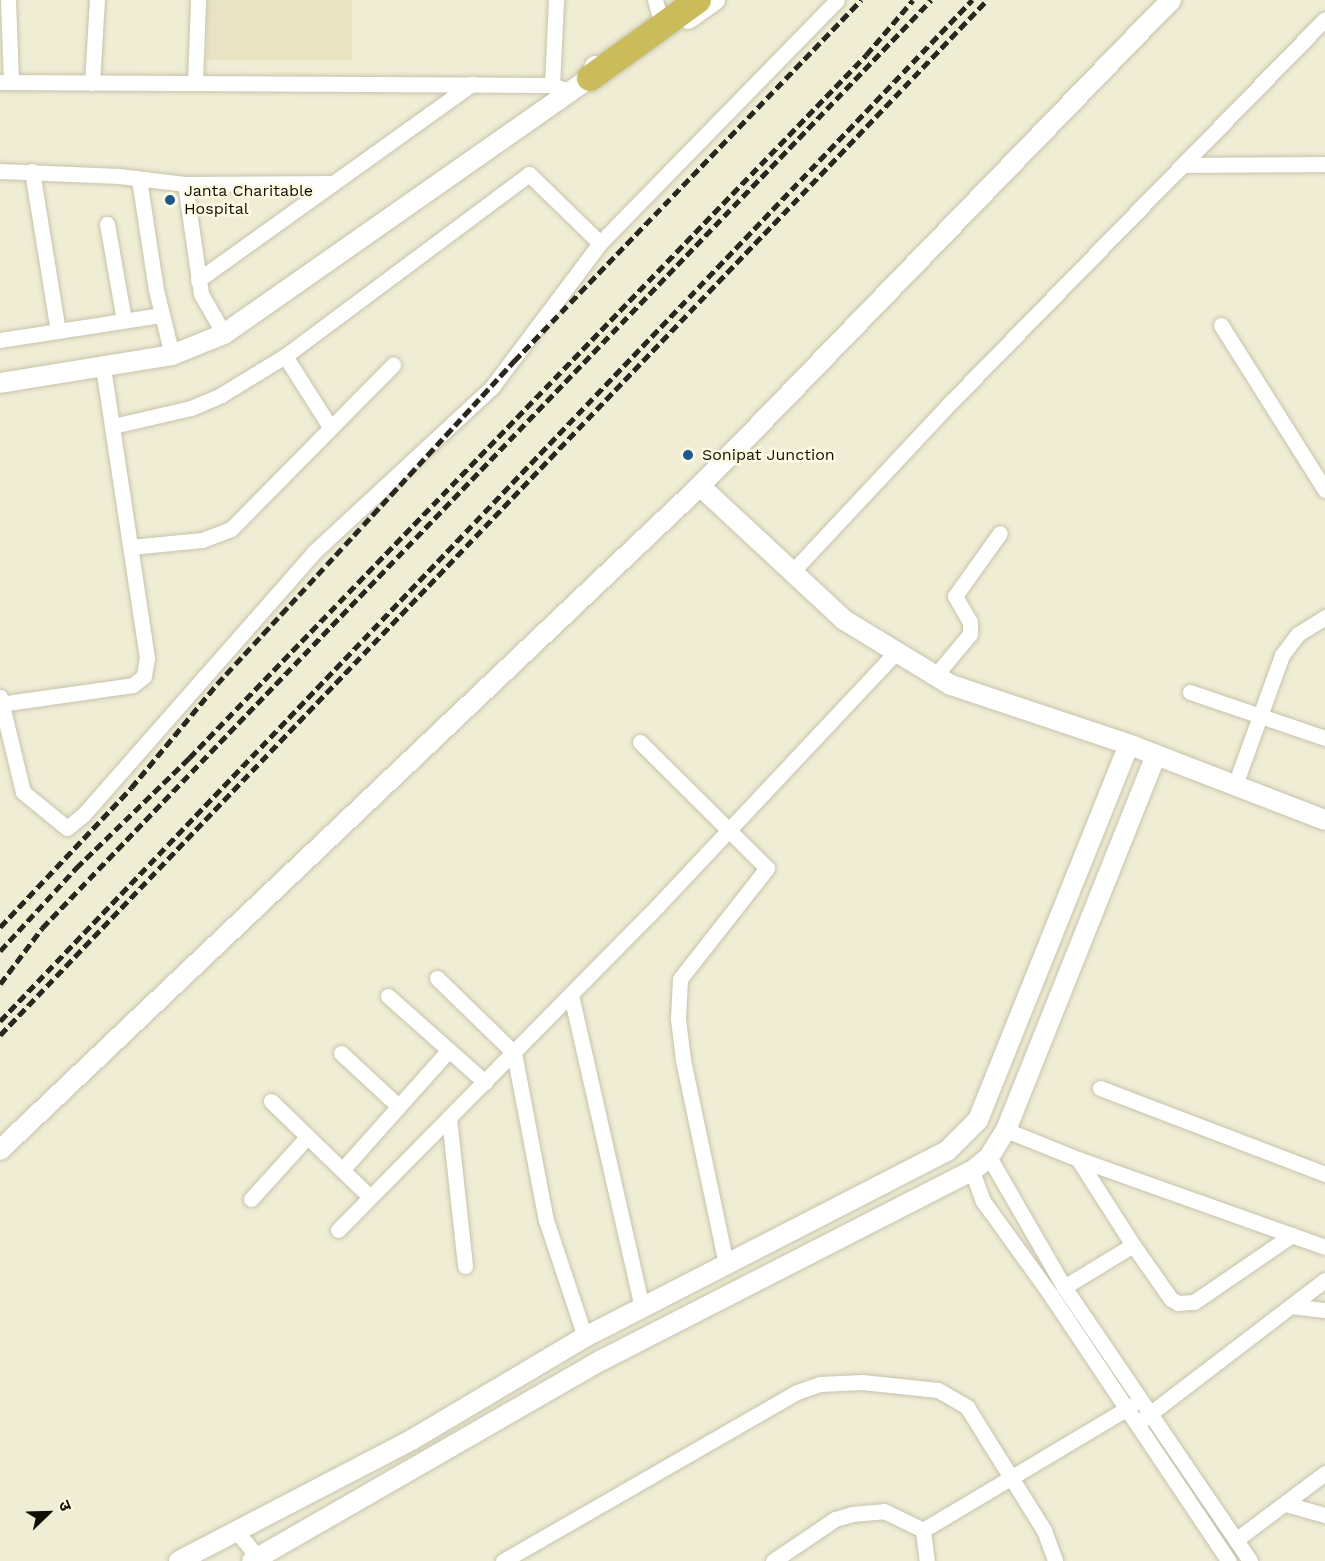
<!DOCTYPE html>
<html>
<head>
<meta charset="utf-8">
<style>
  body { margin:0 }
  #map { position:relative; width:1325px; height:1561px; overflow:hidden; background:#f0edd5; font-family:"Work Sans","Noto Sans Devanagari",sans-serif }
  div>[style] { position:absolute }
  .built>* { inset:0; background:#e8e3c3; transform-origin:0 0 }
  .roads { filter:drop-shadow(0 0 2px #c7c3ac) drop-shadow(0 0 2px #c7c3ac) }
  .minor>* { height:15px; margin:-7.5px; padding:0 7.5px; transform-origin:7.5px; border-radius:7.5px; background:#fff }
  .tertiary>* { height:20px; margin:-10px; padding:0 10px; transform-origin:10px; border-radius:10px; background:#fff }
  .trunk>* { height:26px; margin:-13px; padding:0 13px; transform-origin:13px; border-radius:13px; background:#cbbc5b }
  .rail>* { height:4.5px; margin-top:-2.25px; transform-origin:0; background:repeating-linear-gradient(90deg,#28261d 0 9px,transparent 0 13.5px) }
  .dots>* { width:16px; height:16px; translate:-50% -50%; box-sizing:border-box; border:3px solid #fefae2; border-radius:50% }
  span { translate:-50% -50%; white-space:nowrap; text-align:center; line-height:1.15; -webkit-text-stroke:5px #fefae2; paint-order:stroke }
  .poi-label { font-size:16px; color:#0f0e06 }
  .left { translate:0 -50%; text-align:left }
  .north { position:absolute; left:18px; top:1483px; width:60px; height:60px; -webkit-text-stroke:4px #fefae2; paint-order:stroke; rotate:67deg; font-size:16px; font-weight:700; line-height:24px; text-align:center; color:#0f0e06 }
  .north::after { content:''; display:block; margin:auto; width:21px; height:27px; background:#0f0e06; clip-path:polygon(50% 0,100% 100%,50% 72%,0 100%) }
</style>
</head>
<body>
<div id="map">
  <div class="built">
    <div style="left:207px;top:0;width:145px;height:60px"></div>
  </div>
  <div class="roads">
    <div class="minor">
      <div style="left:8px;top:0;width:82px;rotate:87.9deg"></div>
      <div style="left:655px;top:0;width:18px;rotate:74deg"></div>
      <div style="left:0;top:82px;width:552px;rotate:0.31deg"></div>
      <div style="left:552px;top:85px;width:20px;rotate:20deg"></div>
      <div style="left:92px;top:83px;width:83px;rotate:-86.6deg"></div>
      <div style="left:195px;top:83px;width:83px;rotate:-87.9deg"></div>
      <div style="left:552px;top:85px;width:85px;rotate:-87.3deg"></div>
      <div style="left:1183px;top:165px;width:142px;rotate:-0.4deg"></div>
      <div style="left:0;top:171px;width:119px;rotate:2.4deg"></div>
      <div style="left:119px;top:176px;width:66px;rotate:6.9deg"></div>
      <div style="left:185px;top:184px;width:148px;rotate:-0.4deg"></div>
      <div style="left:32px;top:171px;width:162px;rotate:80.8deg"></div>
      <div style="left:139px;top:179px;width:112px;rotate:81.3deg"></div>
      <div style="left:156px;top:290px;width:67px;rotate:76.2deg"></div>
      <div style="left:185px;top:184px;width:111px;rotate:81.7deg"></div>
      <div style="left:201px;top:294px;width:46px;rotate:60.1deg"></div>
      <div style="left:107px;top:224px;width:97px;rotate:80deg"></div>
      <div style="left:198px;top:280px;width:337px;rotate:-35.6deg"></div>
      <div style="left:1221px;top:325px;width:195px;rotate:57.8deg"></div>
      <div style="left:0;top:340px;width:163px;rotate:-8.8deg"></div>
      <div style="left:285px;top:356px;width:82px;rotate:57.5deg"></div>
      <div style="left:113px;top:426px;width:80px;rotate:-13deg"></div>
      <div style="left:191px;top:408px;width:33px;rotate:-23deg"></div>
      <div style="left:221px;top:395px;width:75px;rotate:-31.4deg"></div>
      <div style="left:285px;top:356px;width:304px;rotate:-36.7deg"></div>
      <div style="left:529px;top:174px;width:99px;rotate:44.2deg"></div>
      <div style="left:131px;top:547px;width:71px;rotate:-5.6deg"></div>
      <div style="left:202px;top:540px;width:31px;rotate:-21deg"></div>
      <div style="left:231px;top:529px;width:231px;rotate:-45.4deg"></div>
      <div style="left:791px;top:573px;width:237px;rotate:-46.9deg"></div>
      <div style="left:953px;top:400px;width:532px;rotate:-45.68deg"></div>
      <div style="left:935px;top:676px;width:55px;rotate:-50.2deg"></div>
      <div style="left:970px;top:634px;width:12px;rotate:-90deg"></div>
      <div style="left:970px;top:622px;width:30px;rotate:-120deg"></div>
      <div style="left:955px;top:596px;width:77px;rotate:-54.5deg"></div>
      <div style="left:1190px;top:692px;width:143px;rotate:18.8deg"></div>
      <div style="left:0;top:697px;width:98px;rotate:76.4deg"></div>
      <div style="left:23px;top:792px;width:57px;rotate:39.3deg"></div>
      <div style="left:67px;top:828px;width:22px;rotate:-39deg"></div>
      <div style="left:84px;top:814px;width:349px;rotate:-48.7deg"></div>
      <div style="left:314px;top:552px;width:243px;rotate:-42.8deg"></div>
      <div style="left:492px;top:387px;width:180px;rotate:-53.1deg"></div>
      <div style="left:600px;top:243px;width:339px;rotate:-45.7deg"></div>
      <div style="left:0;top:704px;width:134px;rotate:-8.1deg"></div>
      <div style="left:133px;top:685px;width:14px;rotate:-39deg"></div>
      <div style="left:144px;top:676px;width:18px;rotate:-81deg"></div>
      <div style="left:147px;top:658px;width:293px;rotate:-98.6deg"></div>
      <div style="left:640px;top:742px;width:179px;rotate:44.8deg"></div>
      <div style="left:767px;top:868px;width:141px;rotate:128.1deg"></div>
      <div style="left:680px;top:979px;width:40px;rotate:92.9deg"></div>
      <div style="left:678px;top:1019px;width:41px;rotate:83deg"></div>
      <div style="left:683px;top:1060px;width:208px;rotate:78.1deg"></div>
      <div style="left:1235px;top:785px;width:138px;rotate:-70.1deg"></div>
      <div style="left:1282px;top:655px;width:26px;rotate:-53deg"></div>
      <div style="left:1298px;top:634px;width:32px;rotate:-32deg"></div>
      <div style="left:437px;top:978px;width:107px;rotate:44.2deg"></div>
      <div style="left:514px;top:1053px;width:170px;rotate:79.2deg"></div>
      <div style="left:546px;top:1220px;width:123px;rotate:71.6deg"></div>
      <div style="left:571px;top:995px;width:320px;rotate:77.2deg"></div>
      <div style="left:388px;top:996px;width:130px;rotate:41.6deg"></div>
      <div style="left:341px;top:1053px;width:78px;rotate:42.9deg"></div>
      <div style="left:1100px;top:1088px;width:241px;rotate:20.9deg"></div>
      <div style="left:271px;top:1101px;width:138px;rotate:44.1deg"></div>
      <div style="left:449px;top:1118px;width:149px;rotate:83.8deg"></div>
      <div style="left:1006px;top:1130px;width:78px;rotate:21.9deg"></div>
      <div style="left:1078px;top:1159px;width:262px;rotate:19.6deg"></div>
      <div style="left:989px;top:1157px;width:150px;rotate:60deg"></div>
      <div style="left:1064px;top:1287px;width:331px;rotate:55.8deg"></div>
      <div style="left:1078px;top:1159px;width:102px;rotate:57.4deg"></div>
      <div style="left:1133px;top:1245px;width:66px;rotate:54.9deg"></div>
      <div style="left:1171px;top:1299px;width:8px;rotate:30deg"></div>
      <div style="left:1178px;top:1303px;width:16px;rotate:-4deg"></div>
      <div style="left:1194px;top:1302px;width:119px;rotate:-34.4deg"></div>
      <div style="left:342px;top:1170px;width:158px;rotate:-48.3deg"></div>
      <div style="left:972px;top:1171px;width:32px;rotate:70deg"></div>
      <div style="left:983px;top:1201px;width:115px;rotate:54.2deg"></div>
      <div style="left:1050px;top:1294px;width:321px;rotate:56.2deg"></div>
      <div style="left:251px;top:1199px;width:84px;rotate:-47.9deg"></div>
      <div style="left:338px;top:1230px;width:444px;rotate:-45.4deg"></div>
      <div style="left:650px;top:914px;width:357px;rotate:-46.8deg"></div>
      <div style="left:1064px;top:1287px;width:81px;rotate:-31.3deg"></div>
      <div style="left:1291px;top:1306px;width:34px;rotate:7deg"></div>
      <div style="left:1143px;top:1419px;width:229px;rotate:-37.4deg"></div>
      <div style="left:1286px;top:1504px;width:41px;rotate:15.8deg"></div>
      <div style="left:923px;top:1530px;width:242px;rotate:-30.8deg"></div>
      <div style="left:923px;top:1530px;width:31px;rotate:83deg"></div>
      <div style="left:238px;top:1533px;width:36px;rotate:51deg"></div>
      <div style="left:1237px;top:1539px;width:110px;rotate:-36.9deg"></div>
      <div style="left:503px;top:1561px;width:339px;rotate:-29.9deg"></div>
      <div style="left:797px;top:1392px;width:24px;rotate:-19deg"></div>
      <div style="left:820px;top:1384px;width:42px;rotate:-2.7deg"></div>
      <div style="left:862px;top:1382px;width:76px;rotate:6deg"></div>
      <div style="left:938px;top:1390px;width:34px;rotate:30deg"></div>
      <div style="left:967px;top:1407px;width:145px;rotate:58deg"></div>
      <div style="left:1044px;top:1530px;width:33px;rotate:70deg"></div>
      <div style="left:773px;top:1561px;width:75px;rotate:-34.1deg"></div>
      <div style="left:835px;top:1519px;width:18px;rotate:-16deg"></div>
      <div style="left:852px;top:1514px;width:32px;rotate:-5deg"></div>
      <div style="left:884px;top:1511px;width:43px;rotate:26deg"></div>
    </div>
    <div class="tertiary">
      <div style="left:688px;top:19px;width:33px;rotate:-35deg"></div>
      <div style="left:0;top:383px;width:174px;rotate:-9.2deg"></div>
      <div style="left:172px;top:355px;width:56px;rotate:-22deg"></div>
      <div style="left:224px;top:334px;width:447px;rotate:-35deg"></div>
      <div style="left:590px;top:78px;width:13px;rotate:-67deg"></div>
      <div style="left:700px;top:486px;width:197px;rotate:42.9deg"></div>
      <div style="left:844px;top:620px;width:125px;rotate:31.3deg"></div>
      <div style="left:951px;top:685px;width:192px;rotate:18.5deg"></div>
      <div style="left:1133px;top:746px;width:206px;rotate:21.1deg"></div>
      <div style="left:0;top:1150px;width:965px;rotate:-43.49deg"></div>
      <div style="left:700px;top:486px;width:677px;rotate:-45.9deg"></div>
      <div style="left:179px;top:1561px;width:264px;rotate:-27.5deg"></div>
      <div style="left:413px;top:1439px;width:200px;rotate:-30.7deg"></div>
      <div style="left:585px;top:1337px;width:407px;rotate:-27.2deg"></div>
      <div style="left:947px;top:1151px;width:44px;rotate:-45deg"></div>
      <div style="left:978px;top:1120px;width:404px;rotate:-68.1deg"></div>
      <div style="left:252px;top:1561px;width:404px;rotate:-29.9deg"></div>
      <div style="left:602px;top:1360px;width:415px;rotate:-27.1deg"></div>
      <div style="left:972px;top:1171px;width:22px;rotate:-39deg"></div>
      <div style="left:989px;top:1157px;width:32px;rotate:-58deg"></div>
      <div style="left:1006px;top:1130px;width:404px;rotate:-68.2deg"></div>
    </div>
    <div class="trunk">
      <div style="left:590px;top:78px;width:133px;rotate:-35.8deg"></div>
    </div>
  </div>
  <div class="rail">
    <div style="left:0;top:927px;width:191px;rotate:-46.7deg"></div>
    <div style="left:131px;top:788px;width:135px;rotate:-50.4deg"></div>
    <div style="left:217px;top:684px;width:439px;rotate:-47.4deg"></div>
    <div style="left:514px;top:361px;width:501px;rotate:-46.13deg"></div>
    <div style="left:0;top:951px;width:113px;rotate:-47.5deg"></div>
    <div style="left:76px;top:868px;width:158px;rotate:-44.2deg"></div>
    <div style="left:189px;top:758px;width:976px;rotate:-46.08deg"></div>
    <div style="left:866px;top:55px;width:72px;rotate:-49.5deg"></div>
    <div style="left:0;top:984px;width:70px;rotate:-53.1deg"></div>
    <div style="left:42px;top:928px;width:1285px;rotate:-46.23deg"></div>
    <div style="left:0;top:1021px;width:1410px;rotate:-46.41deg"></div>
    <div style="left:0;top:1035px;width:1430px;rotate:-46.36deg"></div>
  </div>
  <div class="dots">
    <div style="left:170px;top:200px;background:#1d598f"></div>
    <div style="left:688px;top:455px;background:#1d598f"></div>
  </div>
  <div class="poi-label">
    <span class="left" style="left:184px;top:200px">Janta Charitable<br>Hospital</span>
    <span class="left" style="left:702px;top:455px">Sonipat Junction</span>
  </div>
  <div class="north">उ</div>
</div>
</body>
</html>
